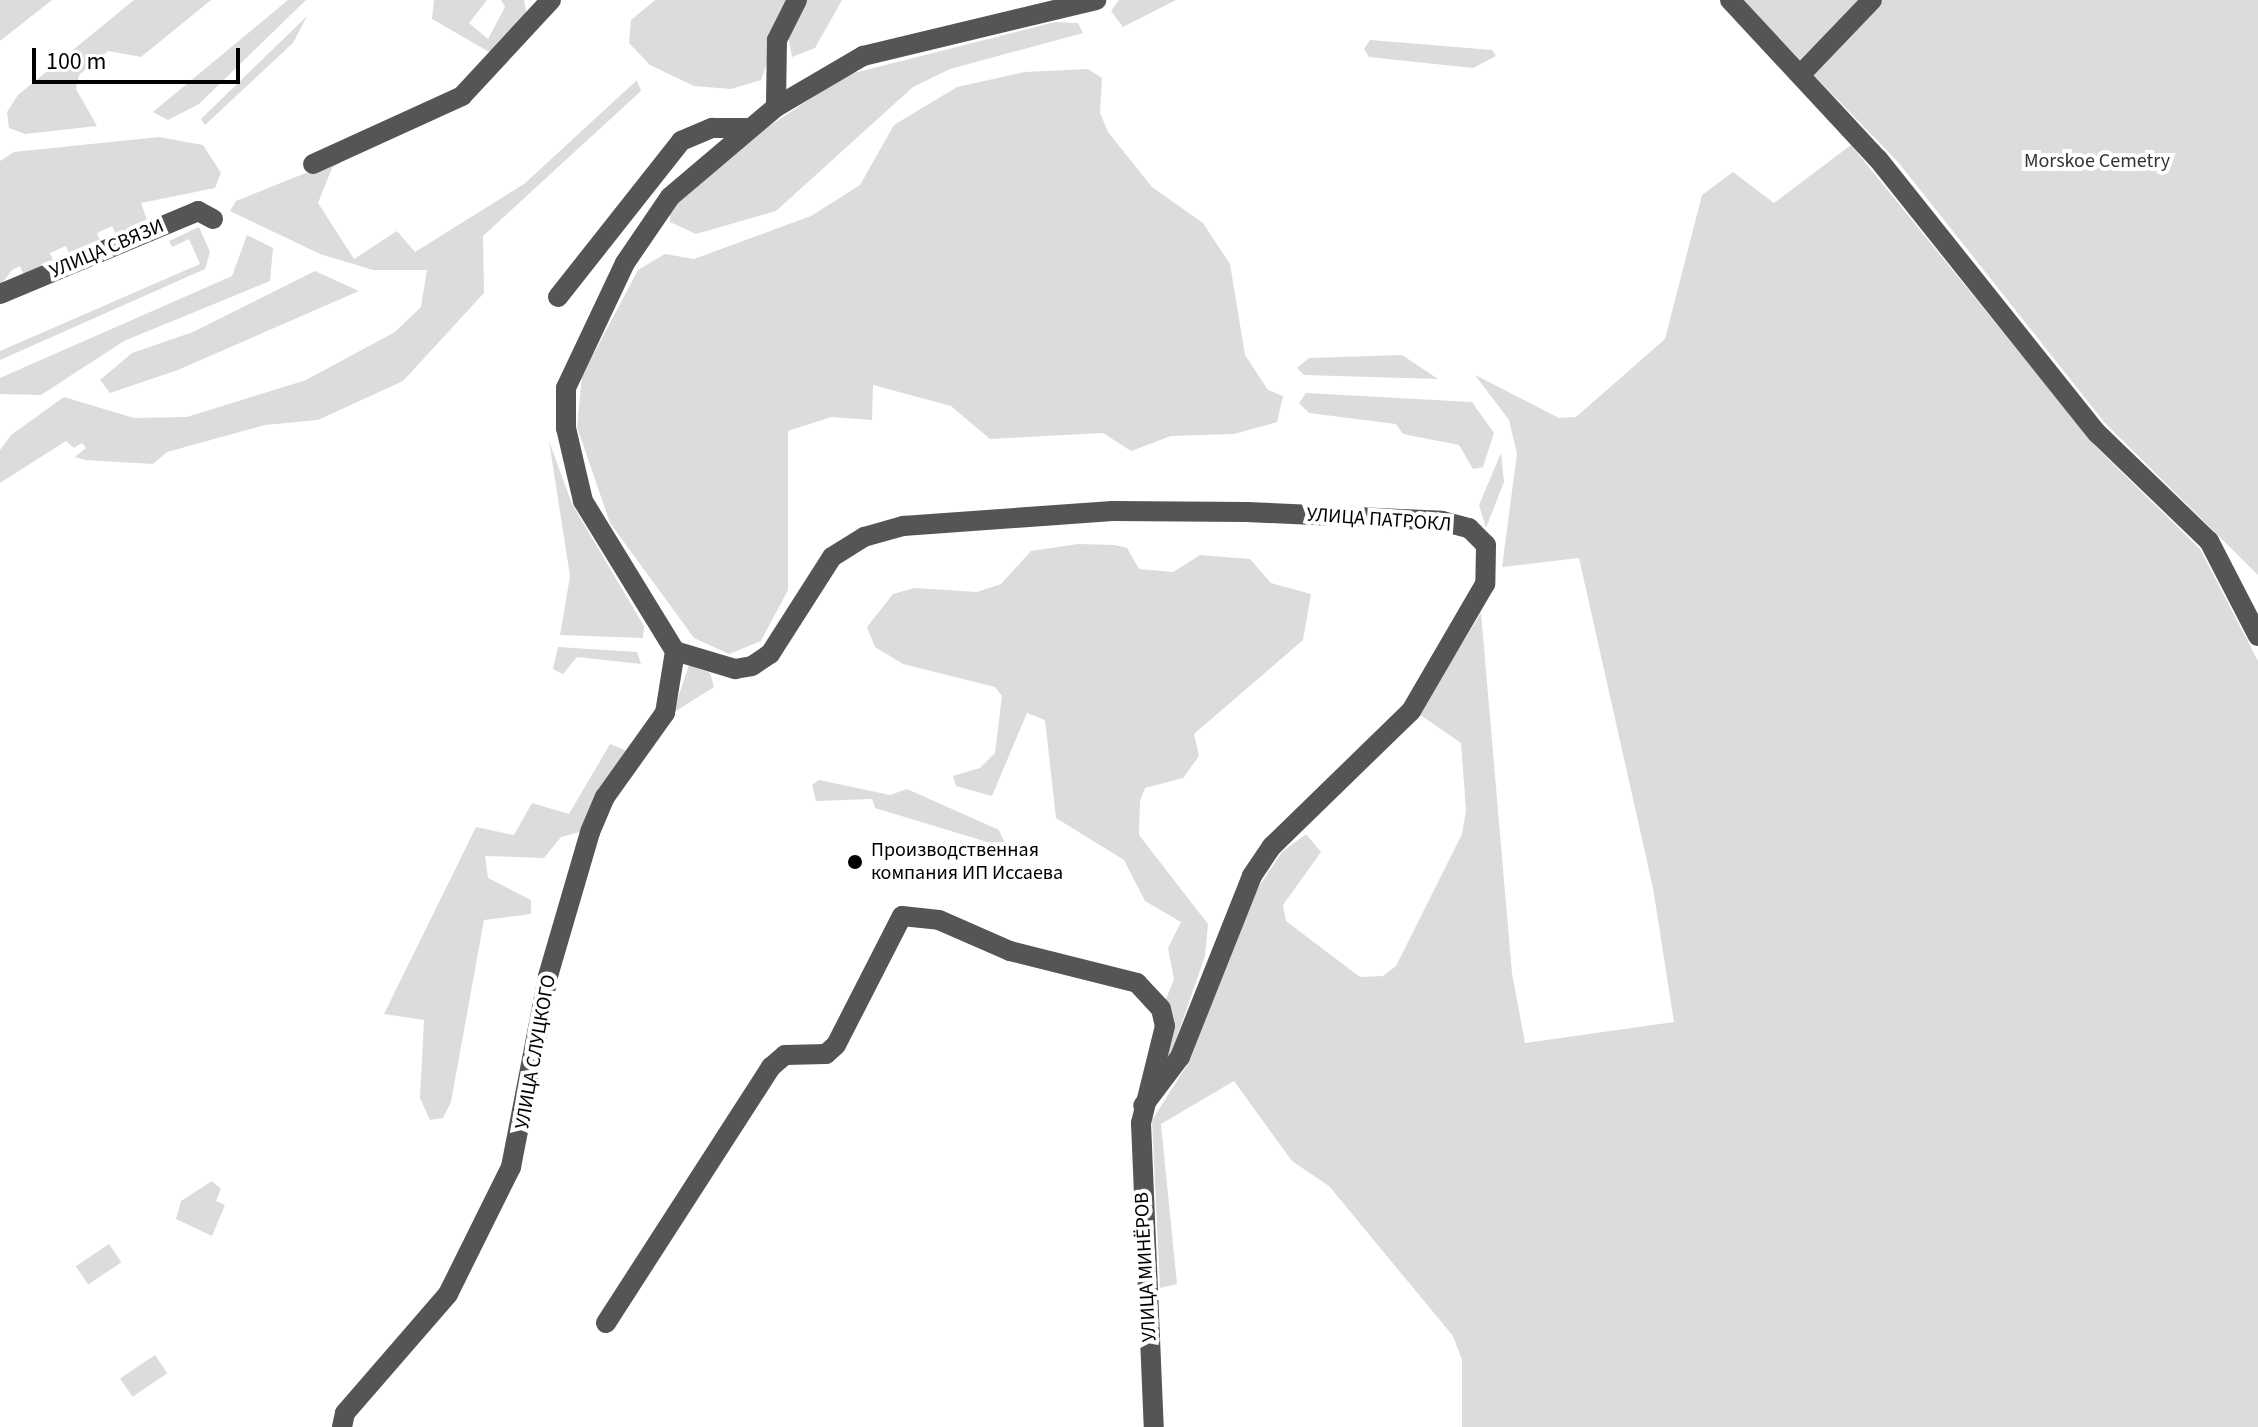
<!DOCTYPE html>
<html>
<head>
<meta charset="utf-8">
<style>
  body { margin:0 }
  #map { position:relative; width:2258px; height:1427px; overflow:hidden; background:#fff; font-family:"Source Sans 3",sans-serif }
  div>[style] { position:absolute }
  .green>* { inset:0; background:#dcdcdc; transform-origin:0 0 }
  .minor>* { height:20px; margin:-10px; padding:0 10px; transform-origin:10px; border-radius:10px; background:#555 }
  .dots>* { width:22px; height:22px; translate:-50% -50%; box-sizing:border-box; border:4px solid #fff; border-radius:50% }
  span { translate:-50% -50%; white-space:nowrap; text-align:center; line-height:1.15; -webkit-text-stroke:8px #fff; paint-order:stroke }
  .park-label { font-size:20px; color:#333 }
  .street-label { font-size:20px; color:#000 }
  .poi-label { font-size:20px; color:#000 }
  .left { translate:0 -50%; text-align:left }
  .scale { position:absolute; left:32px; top:48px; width:208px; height:36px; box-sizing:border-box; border:4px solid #000; border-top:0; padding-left:10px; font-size:24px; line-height:28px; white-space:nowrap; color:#000; -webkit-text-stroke:6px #fff; paint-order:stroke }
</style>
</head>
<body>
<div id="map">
  <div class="green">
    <div style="clip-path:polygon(0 0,52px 0,0 41px)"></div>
    <div style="clip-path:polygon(134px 0,211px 0,141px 57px,108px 51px,79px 75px,76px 89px,97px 126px,25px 134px,9px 128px,7px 112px,18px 95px)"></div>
    <div style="clip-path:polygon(288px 0,306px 0,199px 104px,168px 120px,153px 112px)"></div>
    <div style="clip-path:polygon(434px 0,487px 0,469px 23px,488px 39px,505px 7px,501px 0,524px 0,527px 15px,491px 53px,432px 19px)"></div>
    <div style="clip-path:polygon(655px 0,789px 0,761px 80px,731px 89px,694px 86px,650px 65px,629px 43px,631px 20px)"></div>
    <div style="clip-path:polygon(807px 0,842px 0,815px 48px,792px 57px,788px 36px)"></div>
    <div style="clip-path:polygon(1119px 0,1176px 0,1123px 27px,1111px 11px)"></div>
    <div style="clip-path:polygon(1741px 0,2258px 0,2258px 575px,2105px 423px,1898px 162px)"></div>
    <div style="clip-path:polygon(307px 16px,293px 43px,205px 125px,201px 119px)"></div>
    <div style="clip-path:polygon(1055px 22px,1078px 23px,1083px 33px,950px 69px,913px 87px,776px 211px,696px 234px,670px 222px,670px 210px,759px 133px,846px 75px)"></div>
    <div style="clip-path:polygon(1370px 40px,1492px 50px,1496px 56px,1473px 68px,1369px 57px,1364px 49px)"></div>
    <div style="clip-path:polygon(1088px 69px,1102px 78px,1100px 113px,1108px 132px,1152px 187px,1203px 223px,1230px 264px,1245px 355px,1268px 390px,1283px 396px,1277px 422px,1234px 434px,1171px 436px,1131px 451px,1103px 433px,990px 439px,951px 406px,873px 385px,872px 420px,831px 417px,788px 431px,788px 590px,761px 641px,729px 654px,694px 638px,610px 523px,577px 427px,582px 376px,638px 270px,665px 254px,694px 259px,811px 216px,860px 185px,894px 125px,957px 87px,1025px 72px)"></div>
    <div style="clip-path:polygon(637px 80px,641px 91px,483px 236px,484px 293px,403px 381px,318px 420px,265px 425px,167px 452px,153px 464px,85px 460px,75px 457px,86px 448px,82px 443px,74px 448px,66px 441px,0 483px,0 450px,11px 435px,64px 397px,134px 418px,187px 417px,306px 380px,395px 332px,421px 307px,427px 270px,373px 270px,320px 254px,230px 211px,236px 201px,353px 154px,332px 168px,318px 203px,354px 259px,397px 231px,415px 252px,524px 184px)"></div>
    <div style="clip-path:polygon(159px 137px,203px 145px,221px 173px,215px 188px,141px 203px,148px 223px,117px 237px,112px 226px,97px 233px,101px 243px,70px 257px,66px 246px,59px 249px,50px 253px,54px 263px,24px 276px,20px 266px,12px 270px,0 286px,0 161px,14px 152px)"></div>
    <div style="clip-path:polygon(1851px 145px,2097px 448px,2200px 549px,2258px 661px,2258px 1427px,1462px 1427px,1462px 1360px,1453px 1336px,1329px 1186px,1292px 1161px,1234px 1081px,1161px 1124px,1177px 1284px,1160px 1288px,1152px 1120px,1189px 1062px,1252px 897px,1282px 852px,1306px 834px,1321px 852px,1283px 905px,1286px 921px,1360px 977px,1383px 976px,1396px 966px,1462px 834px,1466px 810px,1461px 743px,1419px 714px,1481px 613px,1512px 973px,1525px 1043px,1674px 1022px,1653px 888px,1579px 558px,1502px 567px,1517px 454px,1509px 420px,1475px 375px,1559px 418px,1576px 417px,1665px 339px,1702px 195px,1733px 172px,1774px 203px)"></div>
    <div style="clip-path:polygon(199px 227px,210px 252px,205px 269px,0 360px,0 351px,200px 264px,189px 239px,172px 247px,169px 241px)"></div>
    <div style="clip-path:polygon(247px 235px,273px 248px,270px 281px,124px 341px,41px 395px,0 394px,0 378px,232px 276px)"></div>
    <div style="clip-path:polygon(315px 271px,359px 291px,178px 370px,110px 393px,100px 380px,132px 353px,193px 332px)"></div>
    <div style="clip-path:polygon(1402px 355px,1438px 379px,1304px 375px,1297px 368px,1309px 358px)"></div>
    <div style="clip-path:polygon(1306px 393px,1472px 402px,1494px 433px,1483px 467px,1473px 469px,1459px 445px,1403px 434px,1396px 424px,1309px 413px,1299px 403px)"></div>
    <div style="clip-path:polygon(549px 441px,572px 504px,644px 626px,643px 638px,560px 635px,570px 576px)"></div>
    <div style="clip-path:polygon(1501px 453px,1504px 482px,1486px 528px,1479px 505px)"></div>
    <div style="clip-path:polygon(1078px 544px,1115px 545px,1127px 548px,1139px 569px,1173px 572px,1200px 555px,1250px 559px,1271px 583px,1311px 594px,1303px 640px,1194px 734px,1199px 756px,1183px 778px,1145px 788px,1140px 801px,1139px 835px,1208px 924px,1205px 956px,1167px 1066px,1166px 999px,1174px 979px,1168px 948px,1181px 922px,1145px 901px,1124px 860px,1056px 818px,1045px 720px,1027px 713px,992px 796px,956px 786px,953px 776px,980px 768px,995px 753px,1002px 696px,995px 687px,903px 664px,875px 647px,867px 627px,893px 594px,914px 588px,977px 592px,1001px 584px,1031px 551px)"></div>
    <div style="clip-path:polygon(558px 647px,637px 652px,641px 664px,577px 657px,563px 674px,553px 669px)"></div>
    <div style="clip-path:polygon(689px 665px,710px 673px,714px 687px,673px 713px)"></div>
    <div style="clip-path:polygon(610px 744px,627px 751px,580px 832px,561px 837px,544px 858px,485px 856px,488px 878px,531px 900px,531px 914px,484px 920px,451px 1102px,443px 1118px,430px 1120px,420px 1098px,424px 1020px,384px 1014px,476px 827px,514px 835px,532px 803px,569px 814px)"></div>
    <div style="clip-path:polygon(819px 780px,890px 795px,907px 789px,999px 830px,1007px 848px,875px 808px,872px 799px,816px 801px,812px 785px)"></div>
    <div style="clip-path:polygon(212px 1181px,221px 1189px,216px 1201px,225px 1205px,212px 1236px,176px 1219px,181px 1201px)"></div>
    <div style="left:109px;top:1244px;width:22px;height:40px;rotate:56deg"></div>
    <div style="left:155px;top:1355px;width:22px;height:42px;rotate:56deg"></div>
  </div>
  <div class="minor">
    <div style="left:797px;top:0;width:45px;rotate:116.6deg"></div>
    <div style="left:777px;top:40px;width:67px;rotate:90.9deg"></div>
    <div style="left:776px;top:107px;width:101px;rotate:-30.4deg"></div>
    <div style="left:863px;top:56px;width:240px;rotate:-13.5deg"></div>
    <div style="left:1730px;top:0;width:217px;rotate:47.1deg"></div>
    <div style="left:1878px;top:159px;width:351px;rotate:51.4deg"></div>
    <div style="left:2097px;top:433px;width:156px;rotate:44deg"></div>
    <div style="left:2209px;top:541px;width:107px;rotate:62.7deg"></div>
    <div style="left:1802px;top:73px;width:101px;rotate:-46.2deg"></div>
    <div style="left:776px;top:107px;width:139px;rotate:139.7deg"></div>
    <div style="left:670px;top:197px;width:80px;rotate:124.3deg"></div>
    <div style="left:625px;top:263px;width:138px;rotate:115.3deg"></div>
    <div style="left:566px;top:388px;width:40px;rotate:90deg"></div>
    <div style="left:566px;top:428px;width:75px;rotate:76.9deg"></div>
    <div style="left:583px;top:501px;width:176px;rotate:58.5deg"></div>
    <div style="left:675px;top:651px;width:63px;rotate:16.7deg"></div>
    <div style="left:735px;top:669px;width:17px;rotate:-10deg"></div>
    <div style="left:752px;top:666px;width:22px;rotate:-34deg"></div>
    <div style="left:770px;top:654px;width:115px;rotate:-57.4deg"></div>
    <div style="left:832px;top:557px;width:38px;rotate:-32deg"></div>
    <div style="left:864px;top:537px;width:41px;rotate:-15.8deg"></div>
    <div style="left:903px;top:526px;width:210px;rotate:-4.1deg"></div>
    <div style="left:1112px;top:511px;width:135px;rotate:0.4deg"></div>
    <div style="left:1247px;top:512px;width:195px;rotate:2.6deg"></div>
    <div style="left:1442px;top:521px;width:28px;rotate:15deg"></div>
    <div style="left:1469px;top:528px;width:24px;rotate:45deg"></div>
    <div style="left:1486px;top:545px;width:39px;rotate:91deg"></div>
    <div style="left:1485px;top:584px;width:147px;rotate:120.2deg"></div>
    <div style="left:1411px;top:711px;width:194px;rotate:135.8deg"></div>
    <div style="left:1272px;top:846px;width:36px;rotate:124deg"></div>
    <div style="left:1252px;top:876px;width:195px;rotate:111.7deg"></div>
    <div style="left:1180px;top:1057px;width:61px;rotate:127.1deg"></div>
    <div style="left:313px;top:164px;width:164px;rotate:-24.5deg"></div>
    <div style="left:462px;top:96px;width:131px;rotate:-47.2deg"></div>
    <div style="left:0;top:294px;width:215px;rotate:-22.7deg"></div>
    <div style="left:198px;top:211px;width:17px;rotate:28deg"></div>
    <div style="left:558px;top:297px;width:199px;rotate:-51.7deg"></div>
    <div style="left:681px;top:141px;width:34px;rotate:-23deg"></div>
    <div style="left:712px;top:128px;width:38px"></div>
    <div style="left:606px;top:1323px;width:305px;rotate:-57.2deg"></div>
    <div style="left:771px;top:1067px;width:18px;rotate:-41deg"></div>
    <div style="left:785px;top:1055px;width:41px;rotate:-1.4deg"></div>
    <div style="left:826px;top:1054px;width:13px;rotate:-42deg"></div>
    <div style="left:836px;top:1045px;width:145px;rotate:-62.9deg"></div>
    <div style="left:902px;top:916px;width:37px;rotate:6deg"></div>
    <div style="left:939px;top:920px;width:77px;rotate:23.6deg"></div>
    <div style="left:1010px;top:951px;width:131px;rotate:14.1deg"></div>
    <div style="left:1137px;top:983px;width:35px;rotate:47deg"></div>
    <div style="left:1161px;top:1009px;width:17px;rotate:77deg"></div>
    <div style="left:1165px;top:1026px;width:100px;rotate:103.9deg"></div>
    <div style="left:1141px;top:1123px;width:304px;rotate:87.6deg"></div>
    <div style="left:342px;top:1427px;width:14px;rotate:-78deg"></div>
    <div style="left:345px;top:1413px;width:157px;rotate:-49.1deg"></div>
    <div style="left:448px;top:1294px;width:142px;rotate:-63.6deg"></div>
    <div style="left:511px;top:1167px;width:195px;rotate:-79deg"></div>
    <div style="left:548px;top:976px;width:150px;rotate:-73.7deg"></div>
    <div style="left:590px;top:832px;width:38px;rotate:-67deg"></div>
    <div style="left:605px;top:797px;width:103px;rotate:-54.5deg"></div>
    <div style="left:665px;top:713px;width:63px;rotate:-80.8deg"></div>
  </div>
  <div class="dots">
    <div style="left:855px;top:862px;background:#000"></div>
  </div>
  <div class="park-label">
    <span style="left:2097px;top:161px">Morskoe Cemetry</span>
  </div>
  <div class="street-label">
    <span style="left:107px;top:249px;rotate:-23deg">УЛИЦА СВЯЗИ</span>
    <span style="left:1379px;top:520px;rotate:4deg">УЛИЦА ПАТРОКЛ</span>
    <span style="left:536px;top:1052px;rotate:-80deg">УЛИЦА СЛУЦКОГО</span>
    <span style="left:1146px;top:1267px;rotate:-93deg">УЛИЦА МИНЁРОВ</span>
  </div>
  <div class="poi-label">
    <span class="left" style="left:871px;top:862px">Производственная<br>компания ИП Иссаева</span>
  </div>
  <div class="scale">100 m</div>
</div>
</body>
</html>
